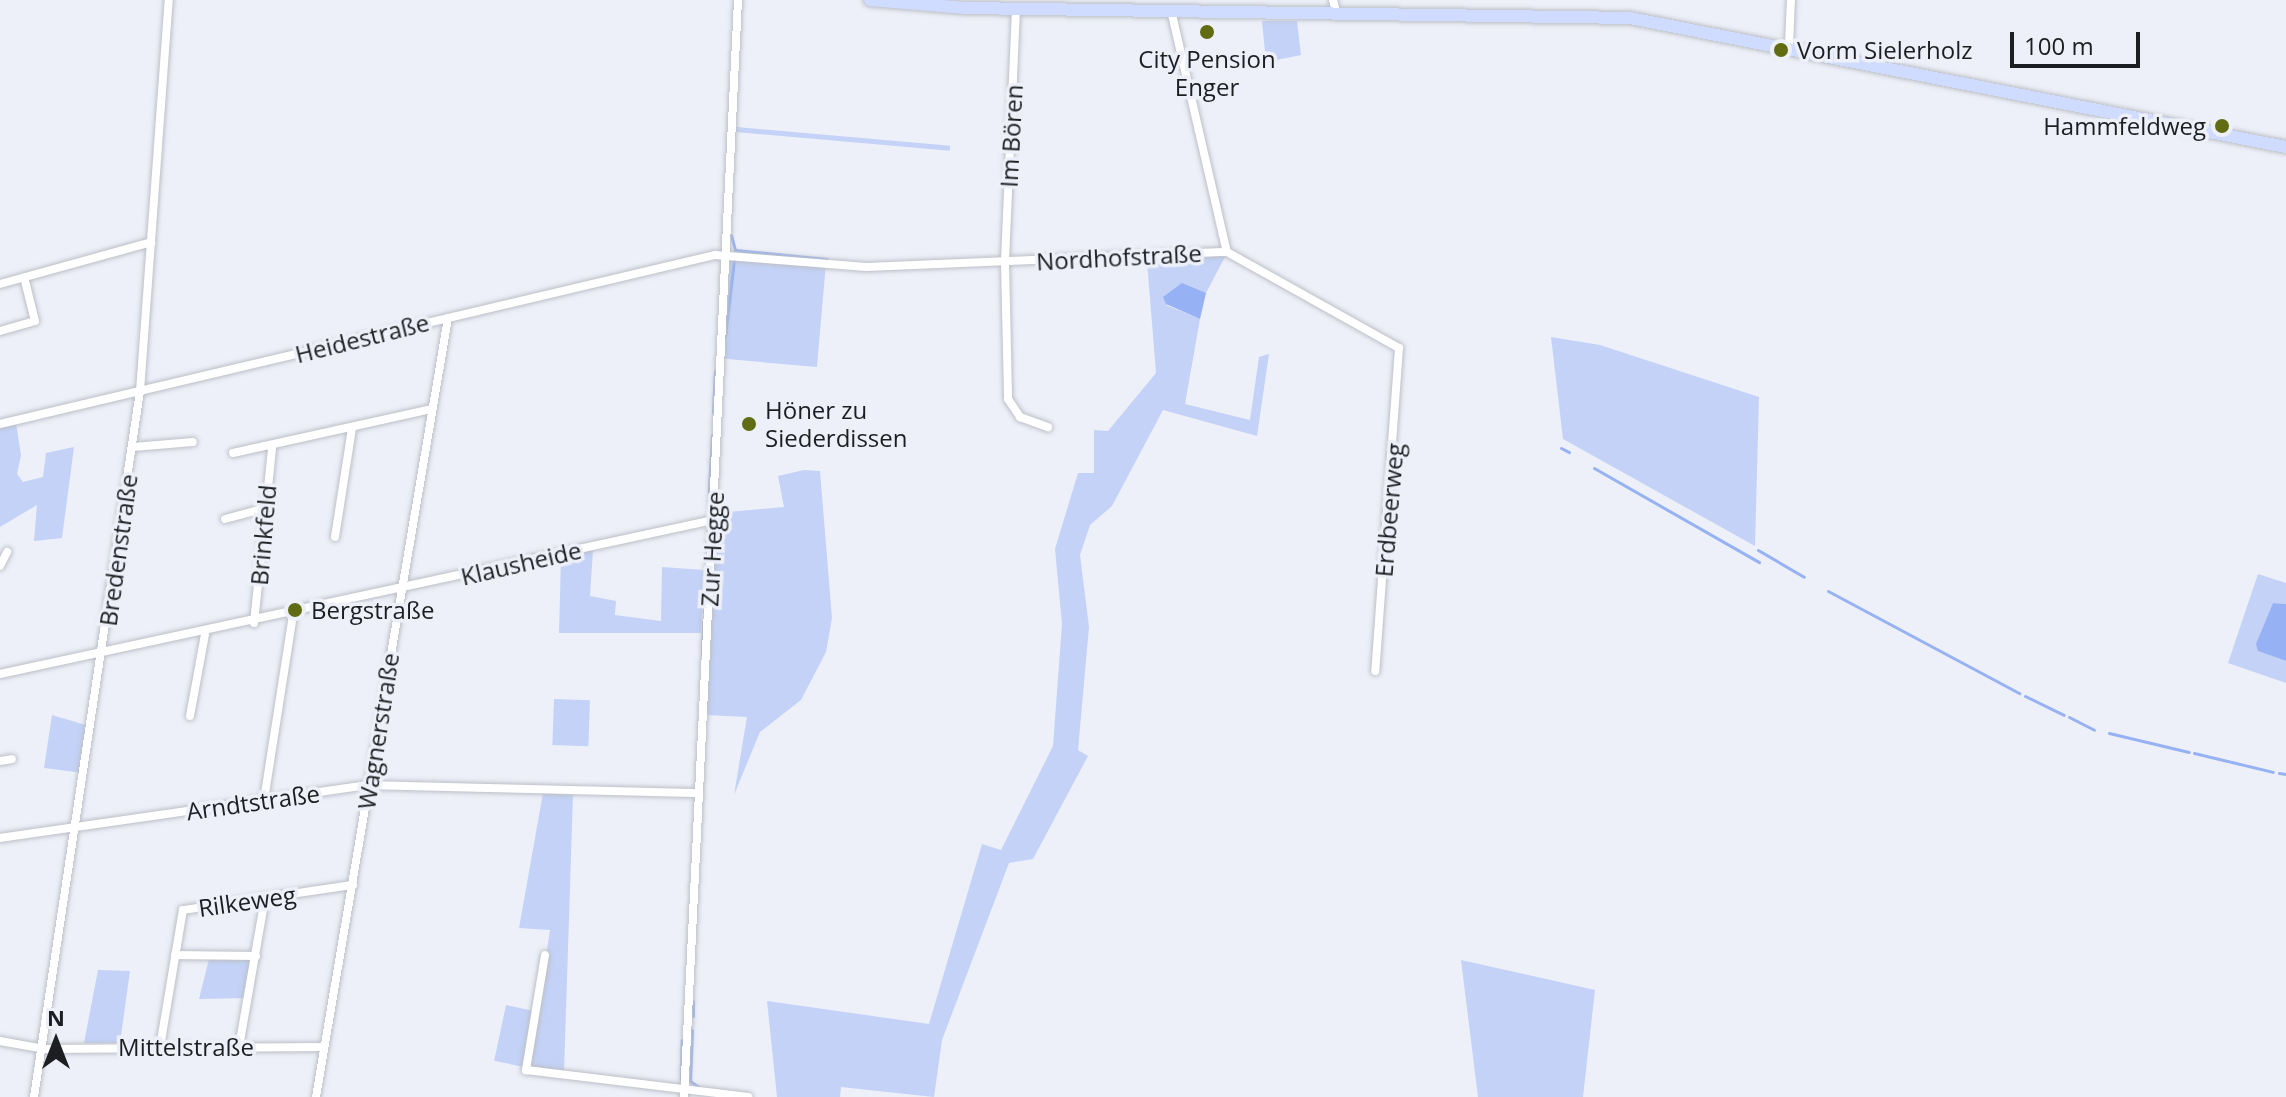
<!DOCTYPE html>
<html>
<head>
<meta charset="utf-8">
<style>
  body { margin:0 }
  #map { position:relative; width:2286px; height:1097px; overflow:hidden; background:#edf0f8; font-family:"Open Sans",sans-serif }
  div>[style] { position:absolute }
  .green>* { inset:0; background:#c3d2f6; transform-origin:0 0 }
  .water>* { inset:0; background:#96b2f4 }
  .stream>* { height:3px; margin:-1.5px; padding:0 1.5px; transform-origin:1.5px; border-radius:1.5px; background:#96b2f4 }
  .roads { filter:drop-shadow(0 0 2px #bcbfc6) drop-shadow(0 0 2px #bcbfc6) }
  .street>* { height:8px; margin:-4px; padding:0 4px; transform-origin:4px; border-radius:4px; background:#fff }
  .secondary>* { height:12px; margin:-6px; padding:0 6px; transform-origin:6px; border-radius:6px; background:#d0dcff }
  .dots>* { width:22px; height:22px; translate:-50% -50%; box-sizing:border-box; border:4px solid #edf0f8; border-radius:50% }
  span { translate:-50% -50%; white-space:nowrap; text-align:center; line-height:1.15; -webkit-text-stroke:7px #edf0f8; paint-order:stroke }
  .poi-label { font-size:24px; color:#1d1e21 }
  .left { translate:0 -50%; text-align:left }
  .right { translate:-100% -50%; text-align:right }
  .street-label { font-size:24px; color:#1d1e21 }
  .north { position:absolute; left:16px; top:1001px; width:80px; height:80px; -webkit-text-stroke:6px #edf0f8; paint-order:stroke; rotate:0deg; font-size:22px; font-weight:700; line-height:32px; text-align:center; color:#1d1e21 }
  .north::after { content:''; display:block; margin:auto; width:28px; height:36px; background:#1d1e21; clip-path:polygon(50% 0,100% 100%,50% 72%,0 100%) }
  .scale { position:absolute; left:2010px; top:32px; width:130px; height:36px; box-sizing:border-box; border:4px solid #1d1e21; border-top:0; padding-left:10px; font-size:24px; line-height:28px; white-space:nowrap; color:#1d1e21; -webkit-text-stroke:6px #edf0f8; paint-order:stroke }
</style>
</head>
<body>
<div id="map">
  <div class="green">
    <div style="clip-path:polygon(1262px 21px,1297px 21px,1301px 55px,1266px 62px)"></div>
    <div style="left:736px;top:127px;width:215px;height:5px;rotate:5deg"></div>
    <div style="clip-path:polygon(1226px 255px,1206px 293px,1166px 305px,1200px 319px,1185px 404px,1250px 420px,1259px 357px,1269px 354px,1257px 436px,1163px 410px,1112px 506px,1090px 525px,1080px 555px,1089px 627px,1078px 750px,1088px 756px,1033px 859px,1009px 863px,942px 1040px,934px 1097px,841px 1087px,840px 1097px,777px 1097px,767px 1001px,929px 1024px,982px 844px,1001px 850px,1053px 746px,1062px 624px,1055px 549px,1078px 473px,1094px 473px,1094px 430px,1108px 431px,1156px 373px,1147px 261px)"></div>
    <div style="left:730px;top:259px;width:96px;height:100px;rotate:5deg"></div>
    <div style="clip-path:polygon(1551px 337px,1600px 345px,1759px 397px,1755px 546px,1563px 439px)"></div>
    <div style="clip-path:polygon(16px 423px,21px 455px,17px 474px,23px 482px,43px 477px,46px 453px,74px 447px,62px 538px,34px 541px,37px 505px,0 527px,0 426px)"></div>
    <div style="clip-path:polygon(804px 470px,820px 471px,832px 618px,826px 652px,801px 700px,760px 732px,734px 795px,747px 717px,706px 715px,717px 513px,784px 507px,778px 476px)"></div>
    <div style="clip-path:polygon(593px 550px,590px 596px,616px 601px,615px 615px,661px 621px,662px 567px,704px 570px,701px 633px,559px 633px,561px 558px)"></div>
    <div style="clip-path:polygon(2258px 574px,2286px 583px,2286px 604px,2273px 603px,2258px 651px,2286px 661px,2286px 683px,2228px 663px)"></div>
    <div style="left:554px;top:699px;width:36px;height:46px;rotate:2deg"></div>
    <div style="clip-path:polygon(52px 715px,89px 726px,83px 773px,44px 768px)"></div>
    <div style="clip-path:polygon(543px 793px,573px 795px,564px 1072px,532px 1067px,530px 1061px,550px 930px,519px 928px)"></div>
    <div style="clip-path:polygon(209px 959px,249px 960px,246px 998px,199px 999px)"></div>
    <div style="clip-path:polygon(1461px 960px,1595px 990px,1583px 1097px,1478px 1097px)"></div>
    <div style="clip-path:polygon(98px 970px,130px 971px,120px 1043px,84px 1043px)"></div>
    <div style="left:506px;top:1005px;width:30px;height:57px;rotate:12deg"></div>
  </div>
  <div class="water">
    <div style="clip-path:polygon(1182px 283px,1206px 293px,1200px 319px,1166px 304px,1163px 297px)"></div>
    <div style="clip-path:polygon(2273px 603px,2286px 604px,2286px 661px,2258px 651px,2256px 644px)"></div>
  </div>
  <div class="stream">
    <div style="left:731px;top:235px;width:16px;rotate:75deg"></div>
    <div style="left:735px;top:250px;width:92px;rotate:5.6deg"></div>
    <div style="left:725px;top:336px;width:78px;rotate:-83.3deg"></div>
    <div style="left:713px;top:412px;width:41px;rotate:-87.2deg"></div>
    <div style="left:1561px;top:448px;width:9px;rotate:27deg"></div>
    <div style="left:1594px;top:468px;width:190px;rotate:29.7deg"></div>
    <div style="left:708px;top:507px;width:72px;rotate:-86.8deg"></div>
    <div style="left:1758px;top:550px;width:53px;rotate:30.4deg"></div>
    <div style="left:1828px;top:591px;width:217px;rotate:28.1deg"></div>
    <div style="left:704px;top:612px;width:82px;rotate:-87.2deg"></div>
    <div style="left:702px;top:654px;width:33px;rotate:-88deg"></div>
    <div style="left:2025px;top:696px;width:43px;rotate:26deg"></div>
    <div style="left:2069px;top:717px;width:28px;rotate:27deg"></div>
    <div style="left:2109px;top:733px;width:82px;rotate:13.4deg"></div>
    <div style="left:2194px;top:753px;width:81px;rotate:13.5deg"></div>
    <div style="left:2279px;top:773px;width:7px;rotate:8deg"></div>
    <div style="left:693px;top:1016px;width:15px;rotate:-90deg"></div>
    <div style="left:692px;top:1030px;width:51px;rotate:92.2deg"></div>
    <div style="left:690px;top:1081px;width:12px;rotate:35deg"></div>
    <div style="left:681px;top:1079px;width:39px;rotate:-89deg"></div>
  </div>
  <div class="roads">
    <div class="street">
      <div style="left:1333px;top:0;width:11px;rotate:75deg"></div>
      <div style="left:1016px;top:9px;width:254px;rotate:92.5deg"></div>
      <div style="left:1005px;top:263px;width:136px;rotate:88.7deg"></div>
      <div style="left:1008px;top:399px;width:22px;rotate:56deg"></div>
      <div style="left:1020px;top:417px;width:30px;rotate:20deg"></div>
      <div style="left:1171px;top:10px;width:248px;rotate:77deg"></div>
      <div style="left:1789px;top:45px;width:45px;rotate:-87.5deg"></div>
      <div style="left:0;top:284px;width:157px;rotate:-15.5deg"></div>
      <div style="left:0;top:331px;width:36px;rotate:-16deg"></div>
      <div style="left:35px;top:321px;width:45px;rotate:-104deg"></div>
      <div style="left:0;top:424px;width:735px;rotate:-13.3deg"></div>
      <div style="left:715px;top:255px;width:152px;rotate:4.5deg"></div>
      <div style="left:867px;top:267px;width:360px;rotate:-2.4deg"></div>
      <div style="left:1227px;top:252px;width:197px;rotate:29.2deg"></div>
      <div style="left:1399px;top:348px;width:324px;rotate:94.2deg"></div>
      <div style="left:133px;top:447px;width:60px;rotate:-4.8deg"></div>
      <div style="left:233px;top:453px;width:204px;rotate:-12.5deg"></div>
      <div style="left:225px;top:519px;width:38px;rotate:-15deg"></div>
      <div style="left:335px;top:537px;width:110px;rotate:-81.1deg"></div>
      <div style="left:0;top:566px;width:16px;rotate:-63deg"></div>
      <div style="left:254px;top:623px;width:176px;rotate:-84.1deg"></div>
      <div style="left:0;top:674px;width:729px;rotate:-12.19deg"></div>
      <div style="left:190px;top:716px;width:83px;rotate:-79.6deg"></div>
      <div style="left:0;top:761px;width:12px;rotate:-9deg"></div>
      <div style="left:264px;top:800px;width:188px;rotate:-81.1deg"></div>
      <div style="left:0;top:838px;width:373px;rotate:-8.2deg"></div>
      <div style="left:369px;top:785px;width:330px;rotate:1.4deg"></div>
      <div style="left:175px;top:955px;width:81px;rotate:0.7deg"></div>
      <div style="left:545px;top:955px;width:117px;rotate:99.4deg"></div>
      <div style="left:526px;top:1070px;width:224px;rotate:6.9deg"></div>
      <div style="left:0;top:1041px;width:46px;rotate:10.1deg"></div>
      <div style="left:45px;top:1049px;width:279px;rotate:-0.4deg"></div>
      <div style="left:160px;top:1047px;width:139px;rotate:-80.5deg"></div>
      <div style="left:183px;top:910px;width:172px;rotate:-8.4deg"></div>
      <div style="left:239px;top:1047px;width:151px;rotate:-80.1deg"></div>
      <div style="left:34px;top:1097px;width:714px;rotate:-81.46deg"></div>
      <div style="left:140px;top:391px;width:392px;rotate:-85.8deg"></div>
      <div style="left:316px;top:1097px;width:790px;rotate:-80.38deg"></div>
      <div style="left:684px;top:1097px;width:1098px;rotate:-87.18deg"></div>
    </div>
    <div class="secondary">
      <div style="left:870px;top:0;width:96px;rotate:4.8deg"></div>
      <div style="left:966px;top:8px;width:664px;rotate:0.86deg"></div>
      <div style="left:1630px;top:18px;width:669px;rotate:11.13deg"></div>
    </div>
  </div>
  <div class="dots">
    <div style="left:1207px;top:32px;background:#606b12"></div>
    <div style="left:1781px;top:50px;background:#606b12"></div>
    <div style="left:2222px;top:126px;background:#606b12"></div>
    <div style="left:749px;top:424px;background:#606b12"></div>
    <div style="left:295px;top:610px;background:#606b12"></div>
  </div>
  <div class="poi-label">
    <span class="left" style="left:1797px;top:50px">Vorm Sielerholz</span>
    <span style="left:1207px;top:73px">City Pension<br>Enger</span>
    <span class="right" style="left:2206px;top:126px">Hammfeldweg</span>
    <span class="left" style="left:765px;top:424px">Höner zu<br>Siederdissen</span>
    <span class="left" style="left:311px;top:610px">Bergstraße</span>
  </div>
  <div class="street-label">
    <span style="left:1011px;top:136px;rotate:-87deg">Im Bören</span>
    <span style="left:1119px;top:257px;rotate:-3deg">Nordhofstraße</span>
    <span style="left:362px;top:338px;rotate:-14deg">Heidestraße</span>
    <span style="left:1389px;top:510px;rotate:-85deg">Erdbeerweg</span>
    <span style="left:263px;top:535px;rotate:-85deg">Brinkfeld</span>
    <span style="left:712px;top:549px;rotate:-87deg">Zur Hegge</span>
    <span style="left:118px;top:550px;rotate:-82deg">Bredenstraße</span>
    <span style="left:521px;top:563px;rotate:-13deg">Klausheide</span>
    <span style="left:378px;top:731px;rotate:-81deg">Wagnerstraße</span>
    <span style="left:253px;top:802px;rotate:-8deg">Arndtstraße</span>
    <span style="left:247px;top:901px;rotate:-8deg">Rilkeweg</span>
    <span style="left:186px;top:1047px">Mittelstraße</span>
  </div>
  <div class="north">N</div>
  <div class="scale">100 m</div>
</div>
</body>
</html>
